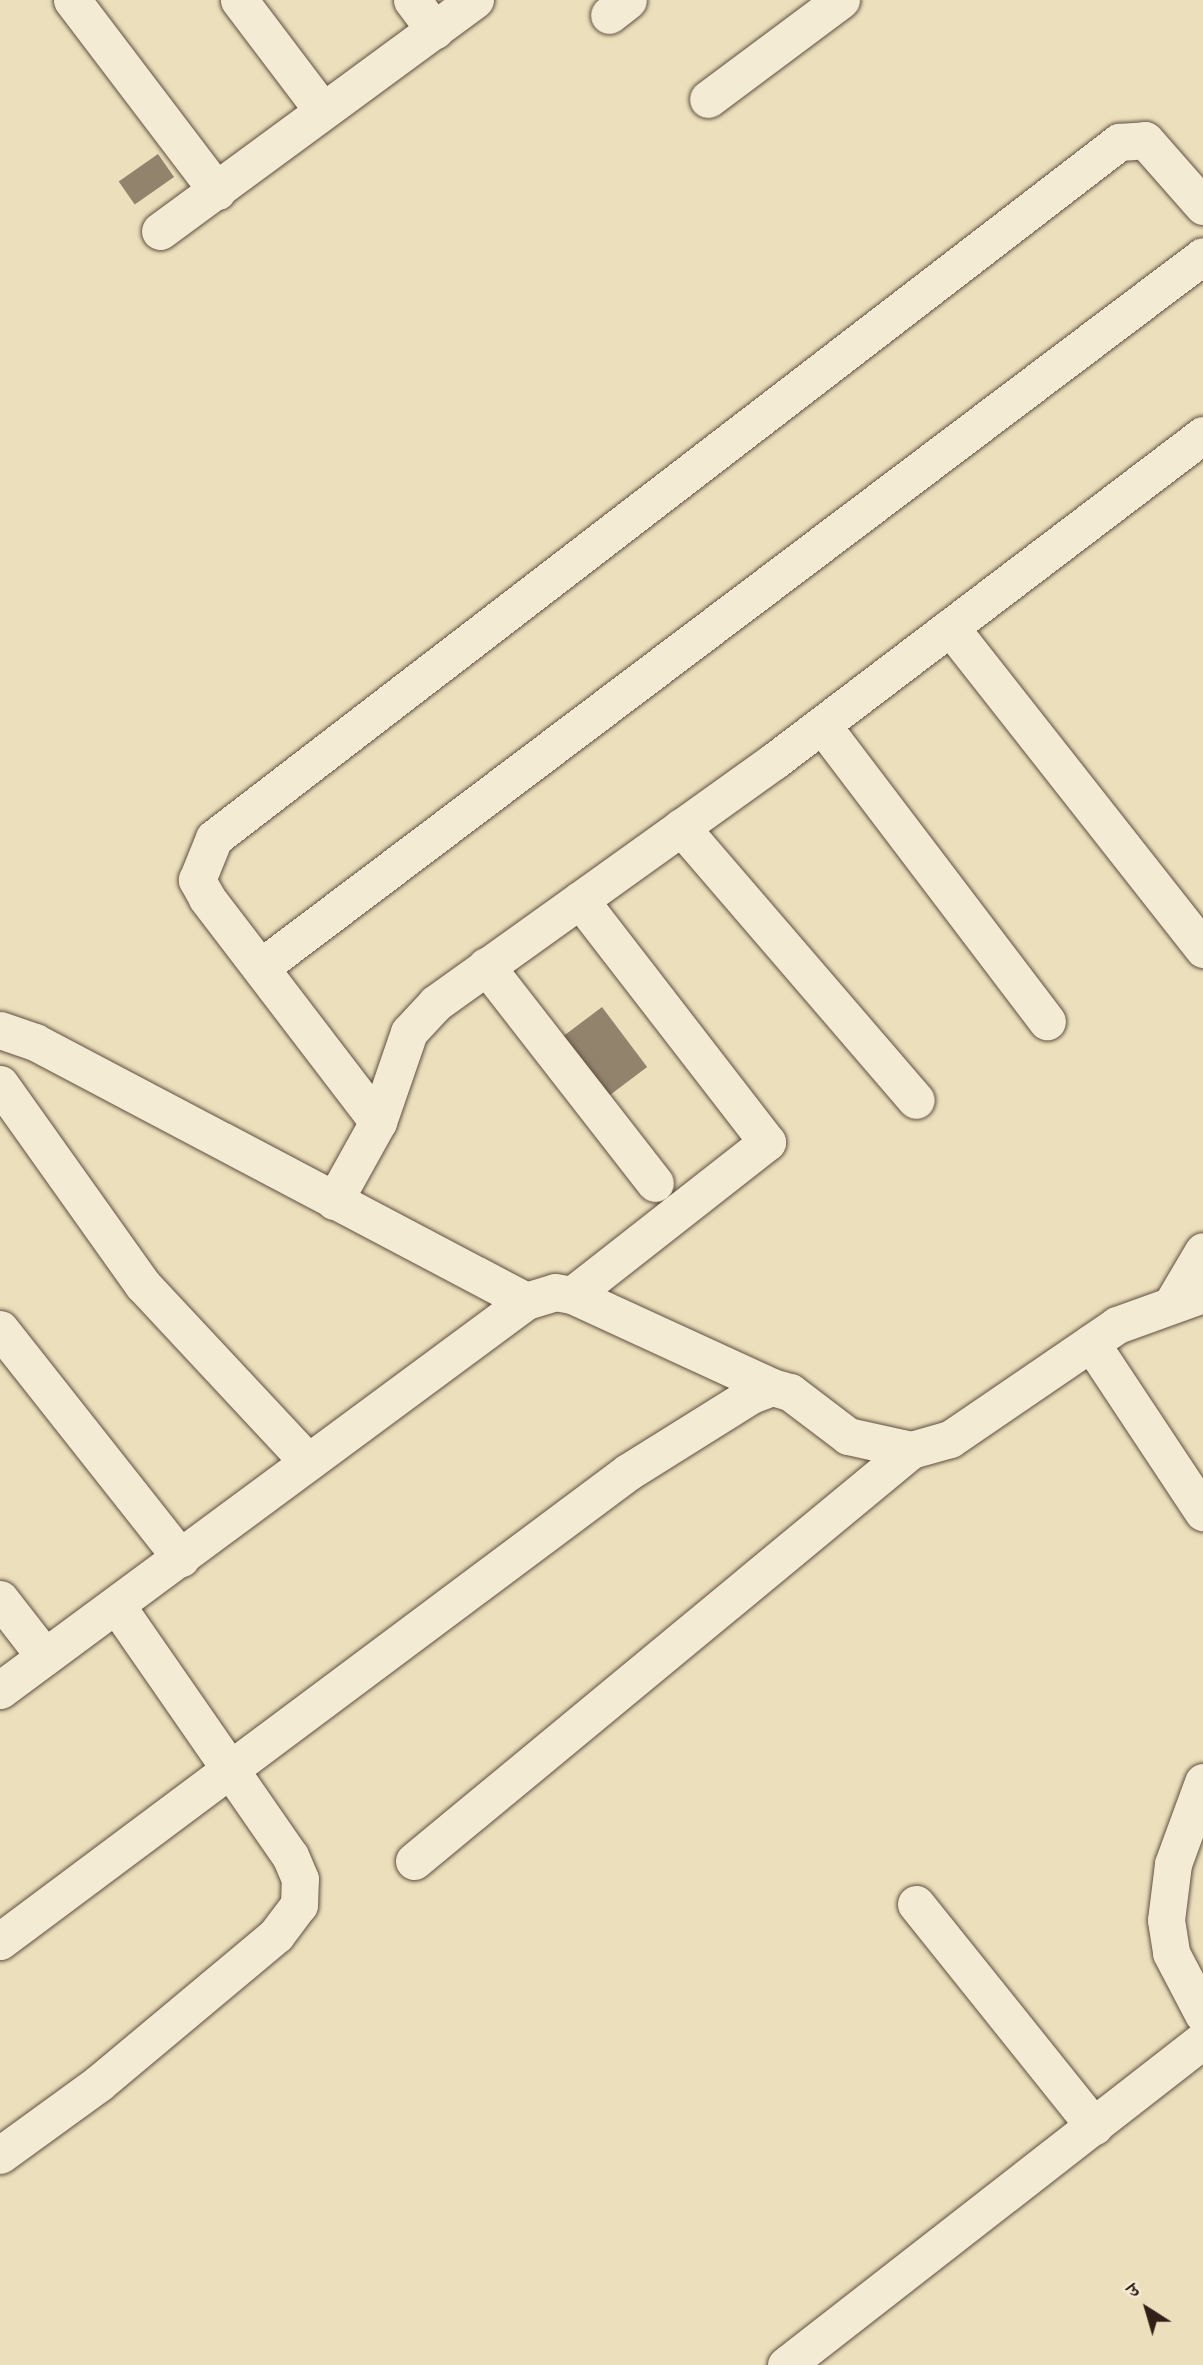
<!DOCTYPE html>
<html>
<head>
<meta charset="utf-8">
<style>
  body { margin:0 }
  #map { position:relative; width:1203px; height:2365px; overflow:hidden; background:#ece0bc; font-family:"Old Standard TT","Noto Serif Devanagari",serif }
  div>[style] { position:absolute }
  .building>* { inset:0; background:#92836d; transform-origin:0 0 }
  .roads { filter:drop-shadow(0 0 2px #604f41) drop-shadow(0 0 2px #604f41) }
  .street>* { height:37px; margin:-18.5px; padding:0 18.5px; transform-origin:18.5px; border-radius:18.5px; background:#f3ebd3 }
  span { translate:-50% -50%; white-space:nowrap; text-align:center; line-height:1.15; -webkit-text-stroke:5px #f3ebd3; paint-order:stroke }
  .north { position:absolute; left:1112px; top:2274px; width:70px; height:70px; -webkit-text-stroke:5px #f3ebd3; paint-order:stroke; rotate:323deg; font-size:19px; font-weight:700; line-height:28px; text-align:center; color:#311f18 }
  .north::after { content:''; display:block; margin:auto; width:24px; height:32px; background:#311f18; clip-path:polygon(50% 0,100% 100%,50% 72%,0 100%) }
</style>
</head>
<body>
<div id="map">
  <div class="building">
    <div style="left:158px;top:154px;width:28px;height:48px;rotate:55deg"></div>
    <div style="left:602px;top:1007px;width:75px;height:54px;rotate:53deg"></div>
  </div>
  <div class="roads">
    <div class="street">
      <div style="left:72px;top:0;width:240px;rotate:52.8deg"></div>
      <div style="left:239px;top:0;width:139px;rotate:52.9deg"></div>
      <div style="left:412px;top:0;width:38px;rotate:53deg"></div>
      <div style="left:609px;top:15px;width:24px;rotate:-38deg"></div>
      <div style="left:708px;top:99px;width:166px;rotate:-36.7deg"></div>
      <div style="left:160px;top:231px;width:391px;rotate:-36.3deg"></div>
      <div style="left:950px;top:627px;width:410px;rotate:51.8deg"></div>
      <div style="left:822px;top:725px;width:372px;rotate:52.8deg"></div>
      <div style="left:681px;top:827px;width:360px;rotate:49.3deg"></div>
      <div style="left:486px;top:966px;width:275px;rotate:52.1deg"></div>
      <div style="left:261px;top:967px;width:1180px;rotate:-37.04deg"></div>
      <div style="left:0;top:1030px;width:37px;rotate:19deg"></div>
      <div style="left:35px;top:1042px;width:555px;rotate:27.81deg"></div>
      <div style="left:0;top:1084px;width:247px;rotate:54.6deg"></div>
      <div style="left:143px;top:1285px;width:242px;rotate:47deg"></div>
      <div style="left:378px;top:1122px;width:282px;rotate:-127.4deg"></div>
      <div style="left:207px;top:898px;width:21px;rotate:-119deg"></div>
      <div style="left:197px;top:880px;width:45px;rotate:-68deg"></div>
      <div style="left:214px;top:838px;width:1142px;rotate:-37.56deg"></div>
      <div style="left:1119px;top:142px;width:26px;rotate:-4deg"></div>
      <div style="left:1145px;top:140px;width:88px;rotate:48.7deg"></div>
      <div style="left:334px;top:1201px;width:90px;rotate:-60.9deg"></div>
      <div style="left:378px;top:1122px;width:95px;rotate:-71deg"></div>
      <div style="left:409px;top:1032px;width:40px;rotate:-47deg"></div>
      <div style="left:436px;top:1003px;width:416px;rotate:-35.6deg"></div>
      <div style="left:774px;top:761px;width:539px;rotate:-37.23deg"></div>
      <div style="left:572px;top:1295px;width:248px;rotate:-38.1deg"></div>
      <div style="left:767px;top:1142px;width:306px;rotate:-127.7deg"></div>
      <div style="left:1173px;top:1302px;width:59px;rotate:-59.5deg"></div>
      <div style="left:0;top:1329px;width:292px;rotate:51.7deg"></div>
      <div style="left:1091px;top:1343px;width:203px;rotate:56.5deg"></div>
      <div style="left:0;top:1599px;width:73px;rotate:52.2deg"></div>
      <div style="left:0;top:1690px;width:654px;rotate:-36.48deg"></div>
      <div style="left:526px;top:1301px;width:30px;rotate:-17deg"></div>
      <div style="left:555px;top:1292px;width:17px;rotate:10deg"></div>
      <div style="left:572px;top:1295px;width:220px;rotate:24.7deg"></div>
      <div style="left:1203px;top:1782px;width:87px;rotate:110.1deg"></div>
      <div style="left:1173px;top:1864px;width:56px;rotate:97.1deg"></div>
      <div style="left:1166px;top:1920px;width:33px;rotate:81deg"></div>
      <div style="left:1171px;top:1953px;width:69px;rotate:62.3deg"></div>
      <div style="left:414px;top:1861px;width:645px;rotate:-39.59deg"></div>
      <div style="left:916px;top:1904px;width:285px;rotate:51.3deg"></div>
      <div style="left:0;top:1941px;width:784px;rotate:-36.75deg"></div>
      <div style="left:628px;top:1472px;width:145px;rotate:-32deg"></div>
      <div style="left:751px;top:1395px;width:22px;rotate:-21deg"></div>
      <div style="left:772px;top:1387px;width:19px;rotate:16deg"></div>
      <div style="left:790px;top:1392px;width:73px;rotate:37.2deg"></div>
      <div style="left:848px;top:1436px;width:65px;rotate:12.5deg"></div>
      <div style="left:911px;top:1450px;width:41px;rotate:-15.8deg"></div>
      <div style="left:950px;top:1439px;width:202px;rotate:-34.3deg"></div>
      <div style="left:1117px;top:1325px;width:91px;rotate:-19.8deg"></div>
      <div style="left:0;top:2155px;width:122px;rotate:-36deg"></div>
      <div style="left:99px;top:2083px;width:231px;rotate:-39.9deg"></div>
      <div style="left:276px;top:1935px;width:38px;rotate:-53deg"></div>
      <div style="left:299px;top:1905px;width:26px;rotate:-88deg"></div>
      <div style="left:300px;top:1879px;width:25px;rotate:-113deg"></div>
      <div style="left:290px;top:1856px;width:304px;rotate:-124.7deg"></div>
      <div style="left:786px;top:2365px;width:529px;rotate:-37.93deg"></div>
    </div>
  </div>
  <div class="north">उ</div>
</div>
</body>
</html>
